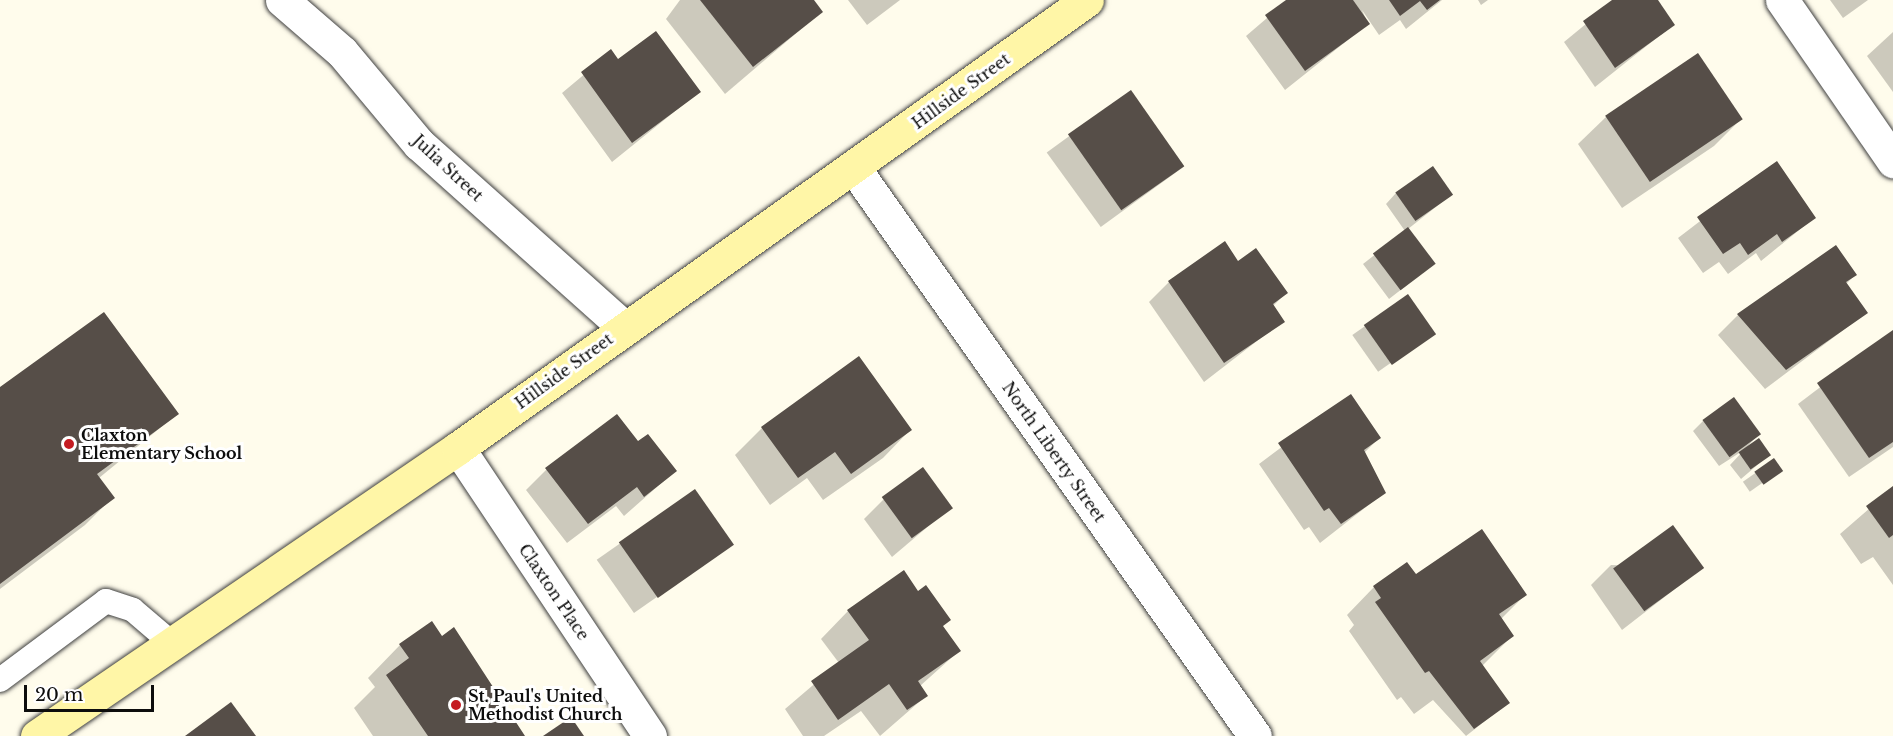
<!DOCTYPE html>
<html>
<head>
<meta charset="utf-8">
<style>
  body { margin:0 }
  #map { position:relative; width:1893px; height:736px; overflow:hidden; background:#fffcec; font-family:"Libre Baskerville",serif }
  div>[style] { position:absolute }
  .shadow>* { inset:0; background:#0003; transform-origin:0 0 }
  .building>* { inset:0; background:#564e48; transform-origin:0 0 }
  .roads { filter:drop-shadow(0 0 2px #404040) drop-shadow(0 0 2px #404040) }
  .lane>* { height:24px; margin:-12px; padding:0 12px; transform-origin:12px; border-radius:12px; background:#fff }
  .street>* { height:33px; margin:-16.5px; padding:0 16.5px; transform-origin:16.5px; border-radius:16.5px; background:#fff }
  .secondary>* { height:33px; margin:-16.5px; padding:0 16.5px; transform-origin:16.5px; border-radius:16.5px; background:#fff6a7 }
  .dots>* { width:16px; height:16px; translate:-50% -50%; box-sizing:border-box; border:3px solid #fff; border-radius:50% }
  span { translate:-50% -50%; white-space:nowrap; text-align:center; line-height:1.15; -webkit-text-stroke:6px #fff; paint-order:stroke }
  .street-label { font-size:16px; color:#0d0d0d }
  .poi-label { font-size:16px; color:#0d0d0d; font-weight:700 }
  .left { translate:0 -50%; text-align:left }
  .scale { position:absolute; left:24px; top:685px; width:130px; height:27px; box-sizing:border-box; border:3px solid #0d0d0d; border-top:0; padding-left:8px; font-size:18px; line-height:21px; white-space:nowrap; color:#0d0d0d; -webkit-text-stroke:4px #fff; paint-order:stroke }
</style>
</head>
<body>
<div id="map">
  <div class="shadow">
    <div style="clip-path:polygon(680px 0,812px 0,821px 12px,725px 94px,666px 19px)"></div>
    <div style="clip-path:polygon(848px 0,900px 0,867px 25px)"></div>
    <div style="clip-path:polygon(1288px 0,1442px 0,1406px 29px,1400px 20px,1379px 35px,1362px 10px,1368px 24px,1285px 90px,1246px 36px)"></div>
    <div style="clip-path:polygon(1478px 0,1488px 0,1481px 5px)"></div>
    <div style="clip-path:polygon(1615px 0,1656px 0,1673px 25px,1595px 87px,1564px 42px)"></div>
    <div style="clip-path:polygon(1830px 0,1868px 0,1843px 18px)"></div>
    <div style="clip-path:polygon(1893px 32px,1893px 92px,1867px 56px)"></div>
    <div style="clip-path:polygon(611px 52px,617px 61px,699px 92px,612px 162px,562px 93px)"></div>
    <div style="left:1130px;top:92px;width:92px;height:103px;rotate:54deg"></div>
    <div style="clip-path:polygon(1606px 117px,1741px 119px,1714px 146px,1622px 208px,1578px 144px)"></div>
    <div style="clip-path:polygon(1776px 163px,1814px 218px,1761px 261px,1756px 253px,1728px 274px,1719px 262px,1703px 273px,1678px 238px)"></div>
    <div style="clip-path:polygon(1396px 193px,1451px 195px,1408px 229px,1434px 264px,1389px 299px,1363px 264px,1405px 231px,1386px 204px)"></div>
    <div style="clip-path:polygon(1238px 263px,1286px 293px,1273px 306px,1283px 321px,1204px 382px,1149px 302px,1169px 282px)"></div>
    <div style="clip-path:polygon(1855px 275px,1846px 284px,1866px 313px,1765px 389px,1718px 335px,1738px 315px)"></div>
    <div style="left:1408px;top:296px;width:45px;height:68px;rotate:55deg"></div>
    <div style="clip-path:polygon(1893px 332px,1893px 447px,1849px 477px,1798px 404px)"></div>
    <div style="clip-path:polygon(0 389px,177px 414px,99px 478px,113px 497px,85px 525px,0 589px)"></div>
    <div style="clip-path:polygon(1350px 396px,1379px 438px,1364px 453px,1384px 493px,1320px 543px,1309px 527px,1304px 530px,1259px 464px)"></div>
    <div style="clip-path:polygon(1703px 421px,1759px 434px,1747px 447px,1769px 455px,1741px 479px,1730px 465px,1744px 450px,1719px 466px,1693px 431px)"></div>
    <div style="clip-path:polygon(762px 428px,910px 430px,883px 458px,823px 500px,807px 478px,770px 505px,735px 455px)"></div>
    <div style="clip-path:polygon(637px 443px,675px 471px,624px 516px,616px 506px,567px 543px,526px 490px,546px 470px)"></div>
    <div style="left:1774px;top:460px;width:12px;height:38px;rotate:55deg"></div>
    <div style="clip-path:polygon(1893px 488px,1893px 585px,1873px 557px,1861px 564px,1840px 534px)"></div>
    <div style="left:695px;top:491px;width:65px;height:120px;rotate:55deg"></div>
    <div style="clip-path:polygon(884px 499px,951px 507px,892px 557px,864px 519px)"></div>
    <div style="clip-path:polygon(1611px 565px,1702px 568px,1622px 630px,1591px 585px)"></div>
    <div style="clip-path:polygon(1415px 576px,1525px 595px,1501px 619px,1512px 636px,1482px 666px,1508px 703px,1466px 736px,1433px 700px,1414px 714px,1401px 697px,1397px 700px,1349px 631px,1354px 625px,1347px 615px,1374px 587px)"></div>
    <div style="clip-path:polygon(918px 593px,959px 651px,920px 686px,926px 696px,880px 736px,861px 711px,824px 736px,803px 736px,785px 709px,839px 663px,821px 639px,848px 611px)"></div>
    <div style="clip-path:polygon(400px 645px,524px 736px,373px 736px,354px 708px,375px 687px,368px 678px)"></div>
  </div>
  <div class="building">
    <div style="clip-path:polygon(700px 0,814px 0,823px 12px,753px 67px)"></div>
    <div style="clip-path:polygon(1286px 0,1353px 0,1370px 24px,1305px 71px,1265px 15px)"></div>
    <div style="clip-path:polygon(1389px 0,1440px 0,1427px 10px,1420px 1px,1400px 16px)"></div>
    <div style="clip-path:polygon(1612px 0,1658px 0,1675px 25px,1615px 68px,1583px 21px)"></div>
    <div style="clip-path:polygon(656px 31px,701px 92px,632px 143px,581px 72px,611px 49px,618px 59px)"></div>
    <div style="left:1698px;top:53px;width:80px;height:112px;rotate:56deg"></div>
    <div style="left:1131px;top:90px;width:93px;height:77px;rotate:55deg"></div>
    <div style="clip-path:polygon(1777px 161px,1816px 218px,1782px 242px,1777px 234px,1748px 255px,1740px 243px,1723px 254px,1697px 217px)"></div>
    <div style="left:1433px;top:166px;width:35px;height:46px;rotate:55deg"></div>
    <div style="left:1408px;top:227px;width:46px;height:44px;rotate:53deg"></div>
    <div style="clip-path:polygon(1225px 241px,1238px 261px,1256px 248px,1288px 293px,1273px 304px,1285px 322px,1224px 363px,1168px 281px)"></div>
    <div style="clip-path:polygon(1836px 245px,1857px 275px,1846px 282px,1868px 313px,1786px 370px,1737px 314px)"></div>
    <div style="left:1408px;top:294px;width:49px;height:54px;rotate:55deg"></div>
    <div style="clip-path:polygon(104px 312px,179px 414px,97px 474px,115px 498px,0 584px,0 387px)"></div>
    <div style="clip-path:polygon(1893px 330px,1893px 442px,1869px 458px,1817px 383px)"></div>
    <div style="clip-path:polygon(859px 356px,912px 430px,851px 474px,835px 452px,798px 478px,761px 427px)"></div>
    <div style="clip-path:polygon(1351px 394px,1381px 438px,1364px 450px,1386px 493px,1341px 524px,1329px 508px,1324px 511px,1278px 443px)"></div>
    <div style="left:1734px;top:397px;width:46px;height:39px;rotate:54deg"></div>
    <div style="clip-path:polygon(617px 414px,638px 441px,648px 434px,677px 471px,644px 497px,637px 487px,588px 524px,545px 468px)"></div>
    <div style="left:1759px;top:438px;width:21px;height:25px;rotate:55deg"></div>
    <div style="left:1774px;top:458px;width:16px;height:24px;rotate:55deg"></div>
    <div style="left:923px;top:467px;width:51px;height:51px;rotate:54deg"></div>
    <div style="clip-path:polygon(1893px 486px,1893px 535px,1889px 538px,1866px 506px)"></div>
    <div style="left:695px;top:489px;width:68px;height:93px;rotate:55deg"></div>
    <div style="left:1673px;top:525px;width:53px;height:74px;rotate:54deg"></div>
    <div style="clip-path:polygon(1482px 529px,1527px 595px,1499px 614px,1514px 636px,1480px 661px,1510px 703px,1474px 729px,1429px 671px,1425px 673px,1375px 602px,1381px 598px,1373px 586px,1407px 562px,1416px 574px)"></div>
    <div style="clip-path:polygon(904px 570px,918px 591px,926px 585px,951px 620px,943px 626px,961px 651px,918px 681px,928px 696px,907px 710px,889px 684px,838px 720px,811px 681px,869px 640px,847px 610px)"></div>
    <div style="clip-path:polygon(432px 621px,442px 636px,454px 627px,525px 736px,428px 736px,386px 675px,409px 658px,399px 644px)"></div>
    <div style="clip-path:polygon(231px 702px,256px 736px,185px 736px)"></div>
    <div style="clip-path:polygon(571px 717px,584px 736px,543px 736px)"></div>
  </div>
  <div class="roads">
    <div class="lane">
      <div style="left:0;top:680px;width:132px;rotate:-36.7deg"></div>
      <div style="left:106px;top:601px;width:28px;rotate:18deg"></div>
      <div style="left:133px;top:610px;width:54px;rotate:40.5deg"></div>
    </div>
    <div class="street">
      <div style="left:282px;top:0;width:79px;rotate:40.9deg"></div>
      <div style="left:342px;top:52px;width:120px;rotate:50.1deg"></div>
      <div style="left:419px;top:144px;width:275px;rotate:41.8deg"></div>
      <div style="left:1782px;top:0;width:196px;rotate:55.4deg"></div>
      <div style="left:854px;top:168px;width:695px;rotate:54.78deg"></div>
      <div style="left:458px;top:448px;width:346px;rotate:56.3deg"></div>
    </div>
    <div class="secondary">
      <div style="left:37px;top:736px;width:510px;rotate:-34.38deg"></div>
      <div style="left:458px;top:448px;width:772px;rotate:-35.46deg"></div>
    </div>
  </div>
  <div class="dots">
    <div style="left:69px;top:444px;background:#c51c22"></div>
    <div style="left:456px;top:705px;background:#c51c22"></div>
  </div>
  <div class="street-label">
    <span style="left:961px;top:91px;rotate:-36deg">Hillside Street</span>
    <span style="left:448px;top:168px;rotate:43deg">Julia Street</span>
    <span style="left:564px;top:371px;rotate:-36deg">Hillside Street</span>
    <span style="left:1054px;top:452px;rotate:55deg">North Liberty Street</span>
    <span style="left:554px;top:592px;rotate:56deg">Claxton Place</span>
  </div>
  <div class="poi-label">
    <span class="left" style="left:81px;top:444px">Claxton<br>Elementary School</span>
    <span class="left" style="left:468px;top:705px">St. Paul's United<br>Methodist Church</span>
  </div>
  <div class="scale">20 m</div>
</div>
</body>
</html>
